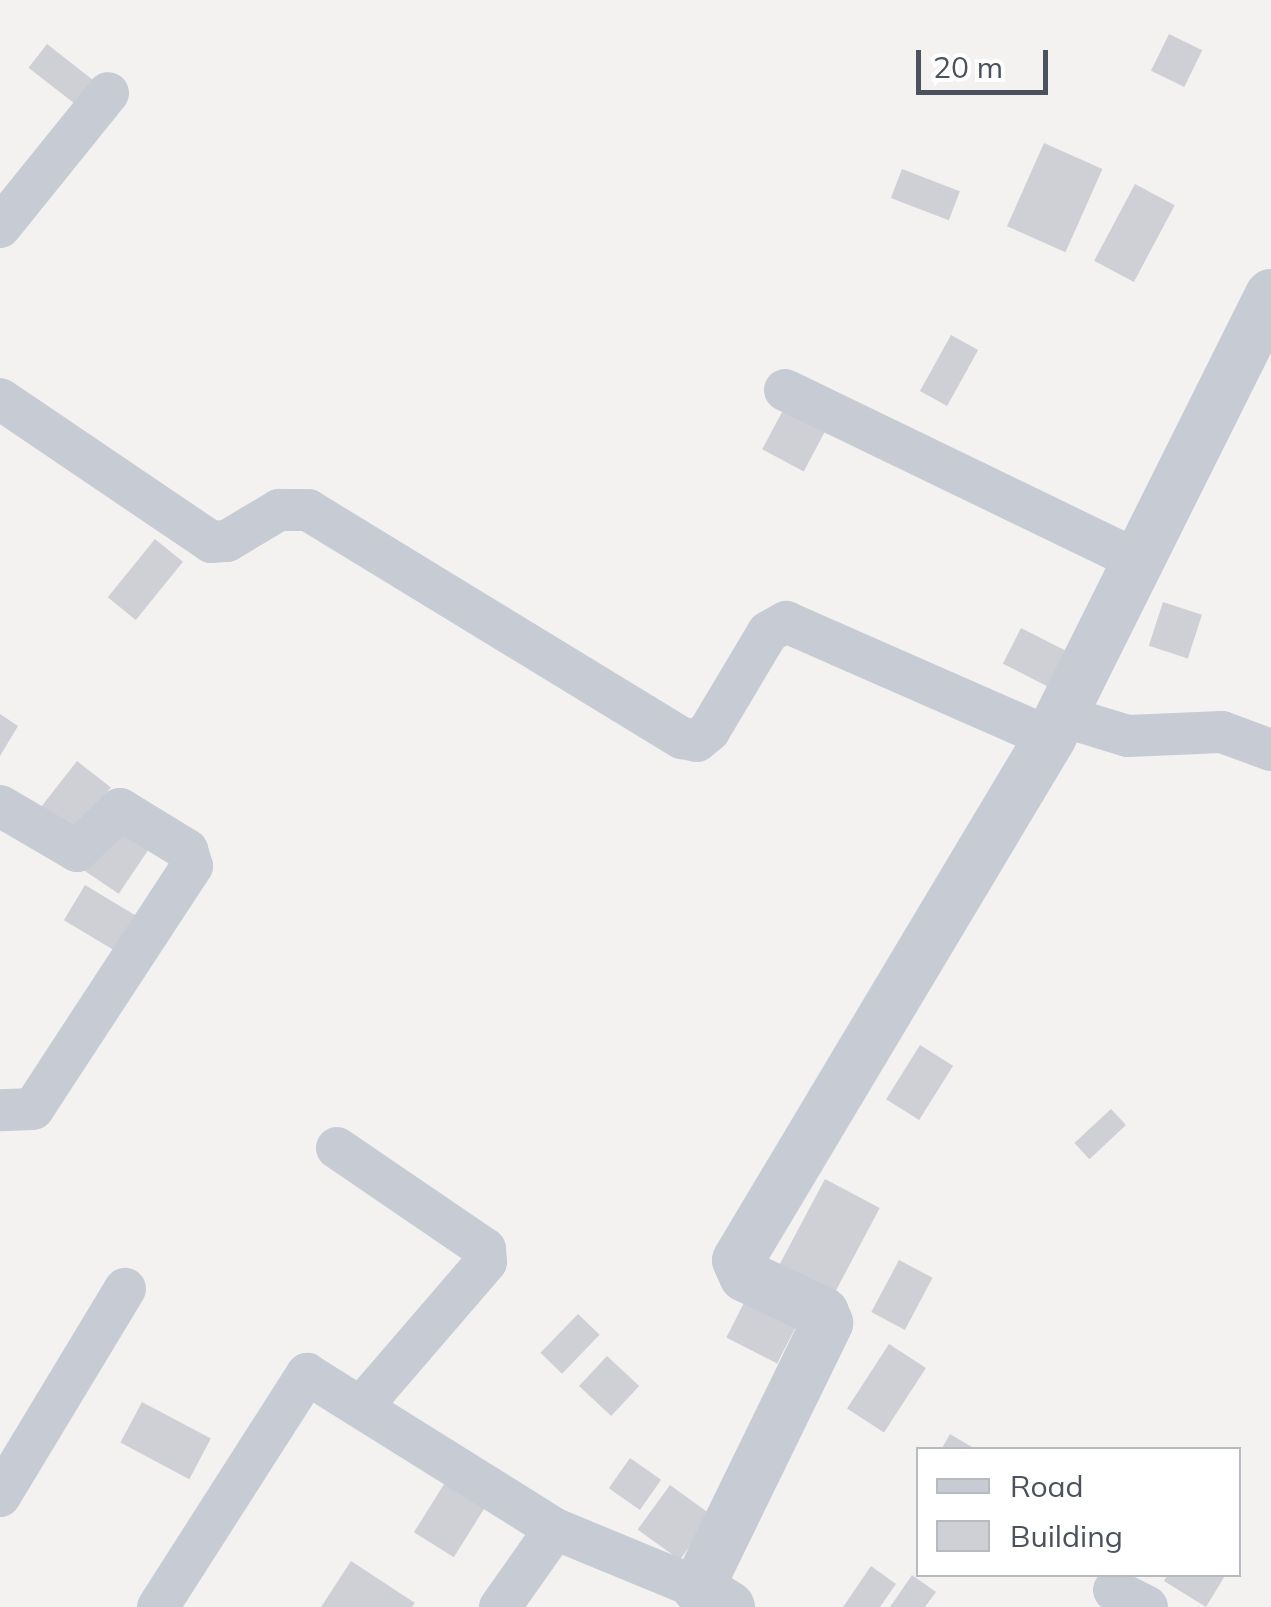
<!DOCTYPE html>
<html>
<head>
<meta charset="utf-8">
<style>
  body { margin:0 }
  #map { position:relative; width:1271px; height:1607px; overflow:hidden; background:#f3f2f1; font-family:Mulish,sans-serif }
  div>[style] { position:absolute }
  .building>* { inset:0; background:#cfd0d5; transform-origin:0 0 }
  .minor>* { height:42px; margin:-21px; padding:0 21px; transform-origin:21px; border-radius:21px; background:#c6cbd4 }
  .tertiary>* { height:52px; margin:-26px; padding:0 26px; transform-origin:26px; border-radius:26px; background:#c6cbd4 }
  span { translate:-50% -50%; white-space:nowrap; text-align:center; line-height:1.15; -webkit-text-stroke:10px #fff; paint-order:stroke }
  .legend { position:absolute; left:916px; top:1447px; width:325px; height:130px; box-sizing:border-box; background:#fff; border:2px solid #b7babe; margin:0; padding:12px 18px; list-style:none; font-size:30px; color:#4b525d }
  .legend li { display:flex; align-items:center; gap:20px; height:50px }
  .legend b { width:50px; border:2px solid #b7babe }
  .scale { position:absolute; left:916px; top:50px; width:132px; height:45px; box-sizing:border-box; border:5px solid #4b525d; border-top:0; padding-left:12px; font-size:30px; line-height:35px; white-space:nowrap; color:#4b525d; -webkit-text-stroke:8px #fff; paint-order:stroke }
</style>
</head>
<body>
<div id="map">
  <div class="building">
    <div style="left:1169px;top:34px;width:37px;height:41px;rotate:26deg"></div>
    <div style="left:47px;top:44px;width:62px;height:30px;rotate:38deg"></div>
    <div style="left:1044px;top:143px;width:64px;height:91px;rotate:24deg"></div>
    <div style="left:902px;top:169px;width:62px;height:31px;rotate:21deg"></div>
    <div style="left:1135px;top:184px;width:45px;height:87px;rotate:28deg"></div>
    <div style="left:951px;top:335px;width:31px;height:64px;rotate:29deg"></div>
    <div style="left:789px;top:399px;width:47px;height:57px;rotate:28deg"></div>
    <div style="left:155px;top:539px;width:36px;height:75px;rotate:39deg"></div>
    <div style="left:1163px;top:602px;width:41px;height:46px;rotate:18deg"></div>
    <div style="left:1021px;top:628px;width:53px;height:40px;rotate:27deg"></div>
    <div style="clip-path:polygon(0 714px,18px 726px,0 756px)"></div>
    <div style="left:77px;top:761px;width:43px;height:60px;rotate:38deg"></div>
    <div style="left:120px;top:815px;width:43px;height:66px;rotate:34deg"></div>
    <div style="left:85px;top:885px;width:63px;height:41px;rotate:31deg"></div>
    <div style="left:920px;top:1045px;width:39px;height:64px;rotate:32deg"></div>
    <div style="left:1111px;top:1109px;width:22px;height:50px;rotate:47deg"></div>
    <div style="left:825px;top:1179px;width:62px;height:100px;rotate:28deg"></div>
    <div style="left:899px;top:1260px;width:38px;height:59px;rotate:28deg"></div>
    <div style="left:749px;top:1293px;width:57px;height:50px;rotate:27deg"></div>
    <div style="left:578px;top:1314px;width:30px;height:54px;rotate:44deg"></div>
    <div style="left:889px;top:1344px;width:44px;height:77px;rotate:33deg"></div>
    <div style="left:607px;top:1356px;width:44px;height:41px;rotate:43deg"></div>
    <div style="left:142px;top:1402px;width:78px;height:46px;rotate:28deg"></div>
    <div style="clip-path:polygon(950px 1434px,977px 1450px,941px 1450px)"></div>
    <div style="left:630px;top:1458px;width:38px;height:37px;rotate:35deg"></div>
    <div style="left:451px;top:1473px;width:47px;height:70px;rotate:32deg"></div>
    <div style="left:670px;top:1485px;width:52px;height:55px;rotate:36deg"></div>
    <div style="clip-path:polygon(351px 1561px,415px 1603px,412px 1607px,321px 1607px)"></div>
    <div style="clip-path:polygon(871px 1566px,896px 1584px,880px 1607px,843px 1607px)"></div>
    <div style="clip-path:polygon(1168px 1574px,1226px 1574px,1206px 1607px,1164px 1581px)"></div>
    <div style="clip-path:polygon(912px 1575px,936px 1592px,925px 1607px,890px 1607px)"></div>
  </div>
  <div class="minor">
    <div style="left:0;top:227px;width:172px;rotate:-51.1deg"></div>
    <div style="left:785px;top:390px;width:392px;rotate:25.8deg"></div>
    <div style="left:0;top:399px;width:255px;rotate:34.1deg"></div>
    <div style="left:211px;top:542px;width:16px;rotate:-4deg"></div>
    <div style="left:227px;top:541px;width:61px;rotate:-30.8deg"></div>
    <div style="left:279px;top:510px;width:29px"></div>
    <div style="left:308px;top:510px;width:438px;rotate:31.4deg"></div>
    <div style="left:682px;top:738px;width:15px;rotate:11deg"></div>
    <div style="left:697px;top:741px;width:16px;rotate:-40deg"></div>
    <div style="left:709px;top:731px;width:115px;rotate:-59.2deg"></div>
    <div style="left:768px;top:632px;width:21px;rotate:-29deg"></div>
    <div style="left:786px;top:622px;width:288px;rotate:23.7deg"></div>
    <div style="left:1062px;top:716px;width:69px;rotate:16.9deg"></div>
    <div style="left:1128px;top:736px;width:94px;rotate:-2.4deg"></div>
    <div style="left:1222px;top:732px;width:52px;rotate:20.2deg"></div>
    <div style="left:0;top:806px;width:89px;rotate:30.3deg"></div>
    <div style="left:77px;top:851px;width:60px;rotate:-44.3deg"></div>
    <div style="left:120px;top:809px;width:79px;rotate:31.5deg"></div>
    <div style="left:187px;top:850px;width:17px;rotate:73deg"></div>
    <div style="left:192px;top:866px;width:290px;rotate:123.2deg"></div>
    <div style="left:33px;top:1109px;width:33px;rotate:178deg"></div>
    <div style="left:337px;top:1148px;width:179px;rotate:34.3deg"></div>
    <div style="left:485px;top:1249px;width:13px;rotate:86deg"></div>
    <div style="left:486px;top:1262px;width:190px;rotate:130.7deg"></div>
    <div style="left:0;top:1496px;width:242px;rotate:-58.9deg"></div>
    <div style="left:1114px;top:1590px;width:37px;rotate:27deg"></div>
    <div style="left:158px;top:1607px;width:277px;rotate:-57.4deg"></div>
    <div style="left:307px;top:1374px;width:292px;rotate:32deg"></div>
    <div style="left:555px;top:1529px;width:155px;rotate:22.4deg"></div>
    <div style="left:500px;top:1607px;width:95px;rotate:-54.8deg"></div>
  </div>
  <div class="tertiary">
    <div style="left:729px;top:1607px;width:36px;rotate:-148deg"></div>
    <div style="left:698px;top:1588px;width:295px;rotate:-64deg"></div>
    <div style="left:827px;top:1323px;width:11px;rotate:-112deg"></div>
    <div style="left:823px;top:1313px;width:86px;rotate:-154.6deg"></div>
    <div style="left:745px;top:1276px;width:17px;rotate:-114deg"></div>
    <div style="left:738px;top:1260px;width:608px;rotate:-59.13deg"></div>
    <div style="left:1050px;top:738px;width:495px;rotate:-63.5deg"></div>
  </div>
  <ul class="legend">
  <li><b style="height:12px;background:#c6cbd4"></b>Road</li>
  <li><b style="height:28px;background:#cfd0d5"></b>Building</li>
  </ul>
  <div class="scale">20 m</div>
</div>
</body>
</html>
